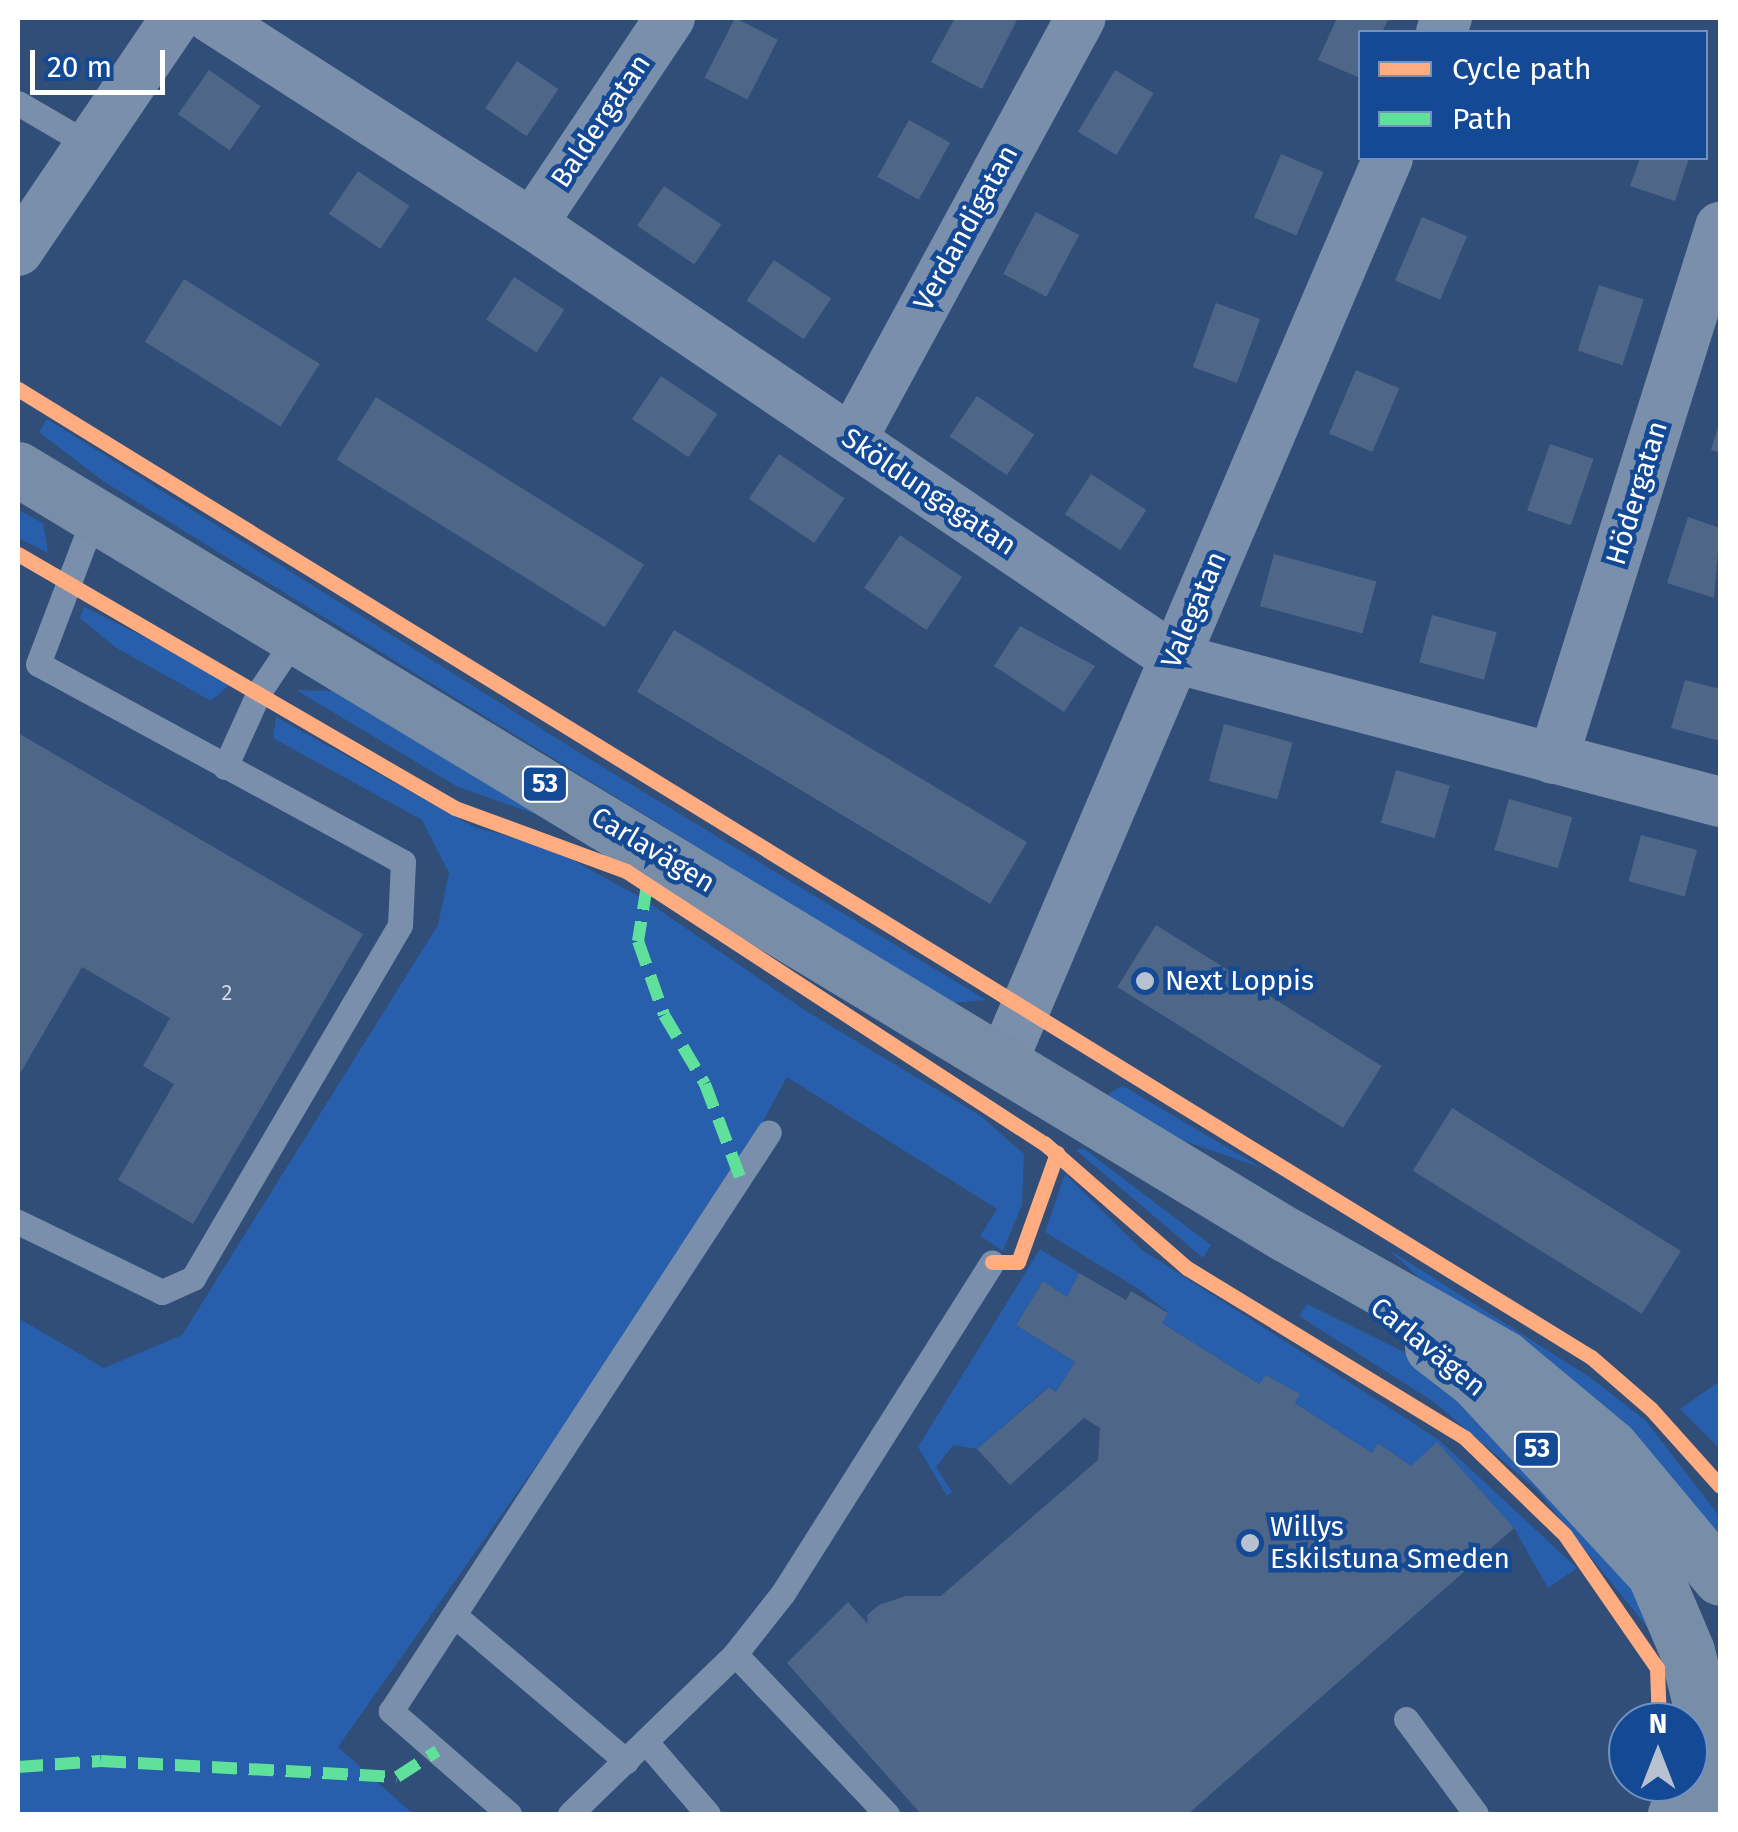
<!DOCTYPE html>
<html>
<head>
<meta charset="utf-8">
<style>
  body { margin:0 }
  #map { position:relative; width:1738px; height:1832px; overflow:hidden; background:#304e78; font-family:"Fira Sans",sans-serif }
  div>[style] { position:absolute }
  .green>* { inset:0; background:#275fac }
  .building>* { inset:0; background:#4e6687; transform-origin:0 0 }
  .service>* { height:25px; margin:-12.5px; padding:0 12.5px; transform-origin:12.5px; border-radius:12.5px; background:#7a8fab }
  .minor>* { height:50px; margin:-25px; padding:0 25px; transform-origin:25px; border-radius:25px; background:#7a8fab }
  .primary>* { height:55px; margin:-27.5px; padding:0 27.5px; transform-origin:27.5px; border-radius:27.5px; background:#788da8 }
  .quiet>* { height:12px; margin-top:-6px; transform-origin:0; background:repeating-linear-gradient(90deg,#60e19b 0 25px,transparent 0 37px) }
  .cycleway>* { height:15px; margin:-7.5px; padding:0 7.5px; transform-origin:7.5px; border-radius:7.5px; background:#ffac80 }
  .dots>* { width:28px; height:28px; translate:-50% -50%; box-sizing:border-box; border:5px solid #134995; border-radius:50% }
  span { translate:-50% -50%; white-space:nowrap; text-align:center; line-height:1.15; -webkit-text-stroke:9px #134995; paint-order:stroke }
  .number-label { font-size:22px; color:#d3d9e1 }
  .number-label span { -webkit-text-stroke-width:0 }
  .shield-label span { padding:2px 8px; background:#134995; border:2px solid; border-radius:8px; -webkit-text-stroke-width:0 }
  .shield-label { font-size:25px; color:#fff; font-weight:700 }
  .street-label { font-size:28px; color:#fff }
  .poi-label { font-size:28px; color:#fff }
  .left { translate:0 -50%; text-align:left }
  .frame { position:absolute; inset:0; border:20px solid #fff; pointer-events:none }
  .legend { position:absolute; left:1358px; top:30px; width:350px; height:130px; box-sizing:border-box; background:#134995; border:2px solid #7192bf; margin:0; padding:12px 18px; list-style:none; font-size:30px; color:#fff }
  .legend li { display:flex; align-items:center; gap:20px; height:50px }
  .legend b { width:50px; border:2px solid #7192bf }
  .north { position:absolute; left:1608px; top:1702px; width:100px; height:100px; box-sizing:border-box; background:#134995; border:2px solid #7192bf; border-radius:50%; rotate:0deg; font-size:28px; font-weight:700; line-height:40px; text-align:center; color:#fff }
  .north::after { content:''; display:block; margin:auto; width:35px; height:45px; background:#b7c1d0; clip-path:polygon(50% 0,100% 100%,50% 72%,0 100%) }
  .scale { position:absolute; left:30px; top:50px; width:135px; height:45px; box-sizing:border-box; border:5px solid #fff; border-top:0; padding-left:12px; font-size:30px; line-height:35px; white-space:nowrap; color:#fff; -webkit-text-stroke:8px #134995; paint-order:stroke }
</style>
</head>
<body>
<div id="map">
  <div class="green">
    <div style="clip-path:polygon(47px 419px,596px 763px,986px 1000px,950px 1003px,512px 733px,103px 481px,39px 432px)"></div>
    <div style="clip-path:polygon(18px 510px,43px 523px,48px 553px,18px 538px)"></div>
    <div style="clip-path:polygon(84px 607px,150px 640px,229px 685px,211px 701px,115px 647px,80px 618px)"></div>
    <div style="clip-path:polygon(296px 690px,340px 691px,544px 817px,458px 787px)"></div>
    <div style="clip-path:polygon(276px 717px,474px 827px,551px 848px,645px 900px,806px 1011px,981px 1116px,1024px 1154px,1022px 1205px,1003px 1251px,980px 1236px,997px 1209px,787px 1077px,744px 1156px,596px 1381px,338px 1747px,413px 1814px,18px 1814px,18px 1318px,104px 1368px,182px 1335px,438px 925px,449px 873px,422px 820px,273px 738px)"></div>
    <div style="clip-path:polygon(1123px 1086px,1262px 1168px,1167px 1135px,1109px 1102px,1109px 1093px)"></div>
    <div style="clip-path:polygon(1083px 1148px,1211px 1245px,1203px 1258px,1076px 1150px)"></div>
    <div style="clip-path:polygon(1065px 1174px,1142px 1250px,1438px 1439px,1577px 1568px,1548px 1588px,1514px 1528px,1437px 1443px,1411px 1466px,1378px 1443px,1372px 1453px,1295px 1403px,1299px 1394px,1267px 1375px,1259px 1384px,1162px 1323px,1168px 1312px,1137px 1288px,1045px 1232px)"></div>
    <div style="clip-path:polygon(1040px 1249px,1079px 1273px,1067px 1297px,1043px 1281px,1016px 1325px,1075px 1362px,1056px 1392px,1048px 1387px,977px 1449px,953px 1445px,936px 1467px,952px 1492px,947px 1496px,918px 1447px)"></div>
    <div style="clip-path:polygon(1388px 1249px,1591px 1378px,1646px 1421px,1720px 1517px,1720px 1556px)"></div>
    <div style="clip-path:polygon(1307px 1304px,1416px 1358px,1521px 1454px,1652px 1613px,1656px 1638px,1536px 1489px,1434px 1402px,1299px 1316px)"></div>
    <div style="clip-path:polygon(1720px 1381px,1720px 1449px,1680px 1409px)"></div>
  </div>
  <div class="building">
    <div style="left:735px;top:18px;width:48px;height:67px;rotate:27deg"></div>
    <div style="clip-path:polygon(955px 18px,1018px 18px,982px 89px,931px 62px)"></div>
    <div style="clip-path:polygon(1337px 18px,1389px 18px,1382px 32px,1360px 32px,1360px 78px,1318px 60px)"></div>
    <div style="left:517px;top:61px;width:50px;height:57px;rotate:34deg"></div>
    <div style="left:209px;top:70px;width:63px;height:54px;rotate:35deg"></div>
    <div style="left:1115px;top:70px;width:45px;height:72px;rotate:31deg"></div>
    <div style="left:909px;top:120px;width:47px;height:65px;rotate:29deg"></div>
    <div style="left:1281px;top:154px;width:46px;height:69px;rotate:23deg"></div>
    <div style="clip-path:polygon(1640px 158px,1689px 158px,1675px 201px,1630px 186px)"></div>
    <div style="left:358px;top:171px;width:62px;height:52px;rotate:34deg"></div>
    <div style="left:664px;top:186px;width:69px;height:48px;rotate:34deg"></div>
    <div style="left:1036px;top:212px;width:49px;height:70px;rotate:28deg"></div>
    <div style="left:1422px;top:217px;width:49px;height:69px;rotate:23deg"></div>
    <div style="left:774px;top:260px;width:69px;height:49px;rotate:34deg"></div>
    <div style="left:514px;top:277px;width:60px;height:51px;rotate:33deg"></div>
    <div style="left:184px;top:279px;width:160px;height:74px;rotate:32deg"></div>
    <div style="left:1599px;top:285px;width:47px;height:69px;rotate:18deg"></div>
    <div style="left:1216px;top:303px;width:47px;height:68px;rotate:20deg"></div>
    <div style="left:1356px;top:370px;width:47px;height:69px;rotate:23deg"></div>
    <div style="left:661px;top:376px;width:68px;height:52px;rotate:34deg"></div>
    <div style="left:977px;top:396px;width:69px;height:49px;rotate:34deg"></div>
    <div style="left:376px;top:397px;width:316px;height:74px;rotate:32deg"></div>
    <div style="clip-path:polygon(1720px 421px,1720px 453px,1711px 450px)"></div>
    <div style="left:1550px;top:444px;width:46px;height:70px;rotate:19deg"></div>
    <div style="left:779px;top:454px;width:79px;height:54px;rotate:34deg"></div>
    <div style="left:1091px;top:474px;width:66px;height:48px;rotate:33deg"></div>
    <div style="clip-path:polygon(1688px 517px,1720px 528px,1714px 598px,1667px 583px)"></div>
    <div style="left:900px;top:535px;width:75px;height:64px;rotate:34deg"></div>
    <div style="left:1274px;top:554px;width:106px;height:54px;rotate:15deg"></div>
    <div style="left:1432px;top:615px;width:67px;height:49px;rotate:15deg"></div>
    <div style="clip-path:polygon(1020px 626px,1095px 666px,1064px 712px,994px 666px)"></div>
    <div style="left:674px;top:630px;width:412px;height:72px;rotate:31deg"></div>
    <div style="clip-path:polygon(1685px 680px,1720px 689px,1720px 741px,1671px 728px)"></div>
    <div style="left:1224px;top:724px;width:71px;height:59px;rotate:15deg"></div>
    <div style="clip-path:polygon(18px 733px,363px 934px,193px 1224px,118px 1180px,174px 1084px,143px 1066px,170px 1018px,82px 967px,18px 1077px)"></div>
    <div style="left:1396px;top:770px;width:56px;height:55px;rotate:16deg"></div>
    <div style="left:1509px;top:799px;width:66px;height:53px;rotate:16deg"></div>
    <div style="left:1641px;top:835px;width:58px;height:48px;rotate:15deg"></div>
    <div style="left:1156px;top:925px;width:266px;height:73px;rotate:32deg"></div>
    <div style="left:1452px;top:1108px;width:270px;height:74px;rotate:32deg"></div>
    <div style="clip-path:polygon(1079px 1273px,1126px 1300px,1131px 1291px,1168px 1313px,1162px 1323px,1259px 1384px,1266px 1375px,1300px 1394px,1295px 1403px,1372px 1453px,1378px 1443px,1411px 1466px,1437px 1442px,1514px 1528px,1188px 1814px,921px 1814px,787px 1663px,848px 1602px,868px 1624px,867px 1615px,879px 1605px,906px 1596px,941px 1596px,1098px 1460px,1100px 1428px,1084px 1418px,1010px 1485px,977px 1449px,1049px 1387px,1056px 1392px,1075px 1362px,1016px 1325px,1043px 1281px,1067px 1297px)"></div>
  </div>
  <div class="service">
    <div style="left:18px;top:103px;width:83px;rotate:30.3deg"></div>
    <div style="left:225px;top:767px;width:82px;rotate:-65.6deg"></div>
    <div style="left:259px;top:692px;width:70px;rotate:-56.1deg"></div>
    <div style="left:18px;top:1222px;width:160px;rotate:25.9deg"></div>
    <div style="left:162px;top:1292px;width:34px;rotate:-24deg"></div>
    <div style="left:193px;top:1278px;width:409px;rotate:-59.6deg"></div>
    <div style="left:400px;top:925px;width:63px;rotate:-87.3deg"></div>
    <div style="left:403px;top:862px;width:415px;rotate:-151.5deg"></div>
    <div style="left:38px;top:664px;width:160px;rotate:-69.2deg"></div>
    <div style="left:454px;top:1615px;width:226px;rotate:40.3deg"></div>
    <div style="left:735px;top:1654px;width:221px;rotate:46.5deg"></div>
    <div style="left:1406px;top:1719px;width:118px;rotate:53.6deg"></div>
    <div style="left:646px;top:1742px;width:95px;rotate:49.3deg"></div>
    <div style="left:509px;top:1814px;width:157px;rotate:-138.9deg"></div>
    <div style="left:391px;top:1711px;width:691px;rotate:-56.86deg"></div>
    <div style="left:570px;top:1814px;width:230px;rotate:-44.1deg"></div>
    <div style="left:735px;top:1654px;width:78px;rotate:-51.8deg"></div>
    <div style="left:783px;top:1593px;width:391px;rotate:-57.7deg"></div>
  </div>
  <div class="minor">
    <div style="left:211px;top:18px;width:381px;rotate:32.7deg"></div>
    <div style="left:532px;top:224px;width:775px;rotate:34.06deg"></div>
    <div style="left:1174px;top:658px;width:565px;rotate:14.77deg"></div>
    <div style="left:1441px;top:32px;width:15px;rotate:-67deg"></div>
    <div style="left:532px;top:224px;width:248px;rotate:-56.2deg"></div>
    <div style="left:18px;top:251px;width:282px;rotate:-55.9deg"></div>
    <div style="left:852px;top:439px;width:479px;rotate:-61.5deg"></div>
    <div style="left:1553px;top:759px;width:558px;rotate:-72.57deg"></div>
    <div style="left:1002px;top:1063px;width:984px;rotate:-66.9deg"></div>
    <div style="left:1673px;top:1814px;width:44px;rotate:-53.4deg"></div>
  </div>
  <div class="primary">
    <div style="left:18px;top:469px;width:1482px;rotate:31.12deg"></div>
    <div style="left:1287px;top:1235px;width:249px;rotate:29.5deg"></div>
    <div style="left:1504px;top:1358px;width:139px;rotate:39.8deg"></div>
    <div style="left:1611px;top:1447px;width:170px;rotate:50.2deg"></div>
    <div style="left:1432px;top:1347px;width:56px;rotate:37.7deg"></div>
    <div style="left:1476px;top:1381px;width:262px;rotate:47.2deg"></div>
    <div style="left:1654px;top:1573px;width:85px;rotate:67.1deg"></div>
    <div style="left:1687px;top:1651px;width:75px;rotate:76.1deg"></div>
    <div style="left:1714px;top:1814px;width:38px;rotate:-113deg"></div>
    <div style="left:1699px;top:1779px;width:32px;rotate:-90deg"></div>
    <div style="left:1699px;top:1747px;width:52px;rotate:-66.4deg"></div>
  </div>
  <div class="quiet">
    <div style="left:647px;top:885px;width:57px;rotate:99.1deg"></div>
    <div style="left:638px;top:941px;width:78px;rotate:70.6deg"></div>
    <div style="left:664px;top:1015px;width:80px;rotate:59.3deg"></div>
    <div style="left:705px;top:1084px;width:99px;rotate:69.4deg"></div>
    <div style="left:18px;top:1767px;width:83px;rotate:-4.1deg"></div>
    <div style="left:101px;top:1761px;width:296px;rotate:3.1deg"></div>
    <div style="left:397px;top:1777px;width:48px;rotate:-33deg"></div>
  </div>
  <div class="cycleway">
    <div style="left:18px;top:389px;width:1847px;rotate:31.61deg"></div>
    <div style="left:1591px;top:1357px;width:79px;rotate:40.9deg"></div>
    <div style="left:1651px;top:1409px;width:103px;rotate:48.1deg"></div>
    <div style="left:18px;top:554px;width:505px;rotate:30.17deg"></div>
    <div style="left:455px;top:808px;width:182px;rotate:20.2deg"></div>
    <div style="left:626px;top:871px;width:499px;rotate:33.1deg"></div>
    <div style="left:1044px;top:1143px;width:190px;rotate:41.2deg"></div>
    <div style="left:1187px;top:1268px;width:326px;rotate:31.4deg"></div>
    <div style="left:1465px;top:1438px;width:139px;rotate:44.1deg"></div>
    <div style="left:1565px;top:1535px;width:162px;rotate:55.3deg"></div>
    <div style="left:1657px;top:1668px;width:54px;rotate:87.9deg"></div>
    <div style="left:992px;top:1262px;width:26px"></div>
    <div style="left:1018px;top:1262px;width:116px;rotate:-70.3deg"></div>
  </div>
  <div class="dots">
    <div style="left:1145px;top:981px;background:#b7c1d0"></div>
    <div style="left:1250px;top:1543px;background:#b7c1d0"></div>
  </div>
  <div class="number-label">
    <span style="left:227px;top:993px">2</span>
  </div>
  <div class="shield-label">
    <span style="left:545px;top:784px">53</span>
    <span style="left:1537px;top:1449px">53</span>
  </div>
  <div class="street-label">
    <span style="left:601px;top:121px;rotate:-56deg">Baldergatan</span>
    <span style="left:966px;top:228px;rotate:-61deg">Verdandigatan</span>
    <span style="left:929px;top:492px;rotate:34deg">Sköldungagatan</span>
    <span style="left:1637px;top:493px;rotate:-73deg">Hödergatan</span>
    <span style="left:1194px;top:610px;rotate:-67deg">Valegatan</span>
    <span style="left:653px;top:850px;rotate:31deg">Carlavägen</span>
    <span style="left:1428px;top:1347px;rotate:39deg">Carlavägen</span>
  </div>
  <div class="poi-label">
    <span class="left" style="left:1165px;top:981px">Next Loppis</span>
    <span class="left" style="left:1270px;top:1543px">Willys<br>Eskilstuna Smeden</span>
  </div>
  <div class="frame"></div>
  <ul class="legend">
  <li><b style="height:12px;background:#ffac80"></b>Cycle path</li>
  <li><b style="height:12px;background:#60e19b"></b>Path</li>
  </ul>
  <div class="north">N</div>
  <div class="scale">20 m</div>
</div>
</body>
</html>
